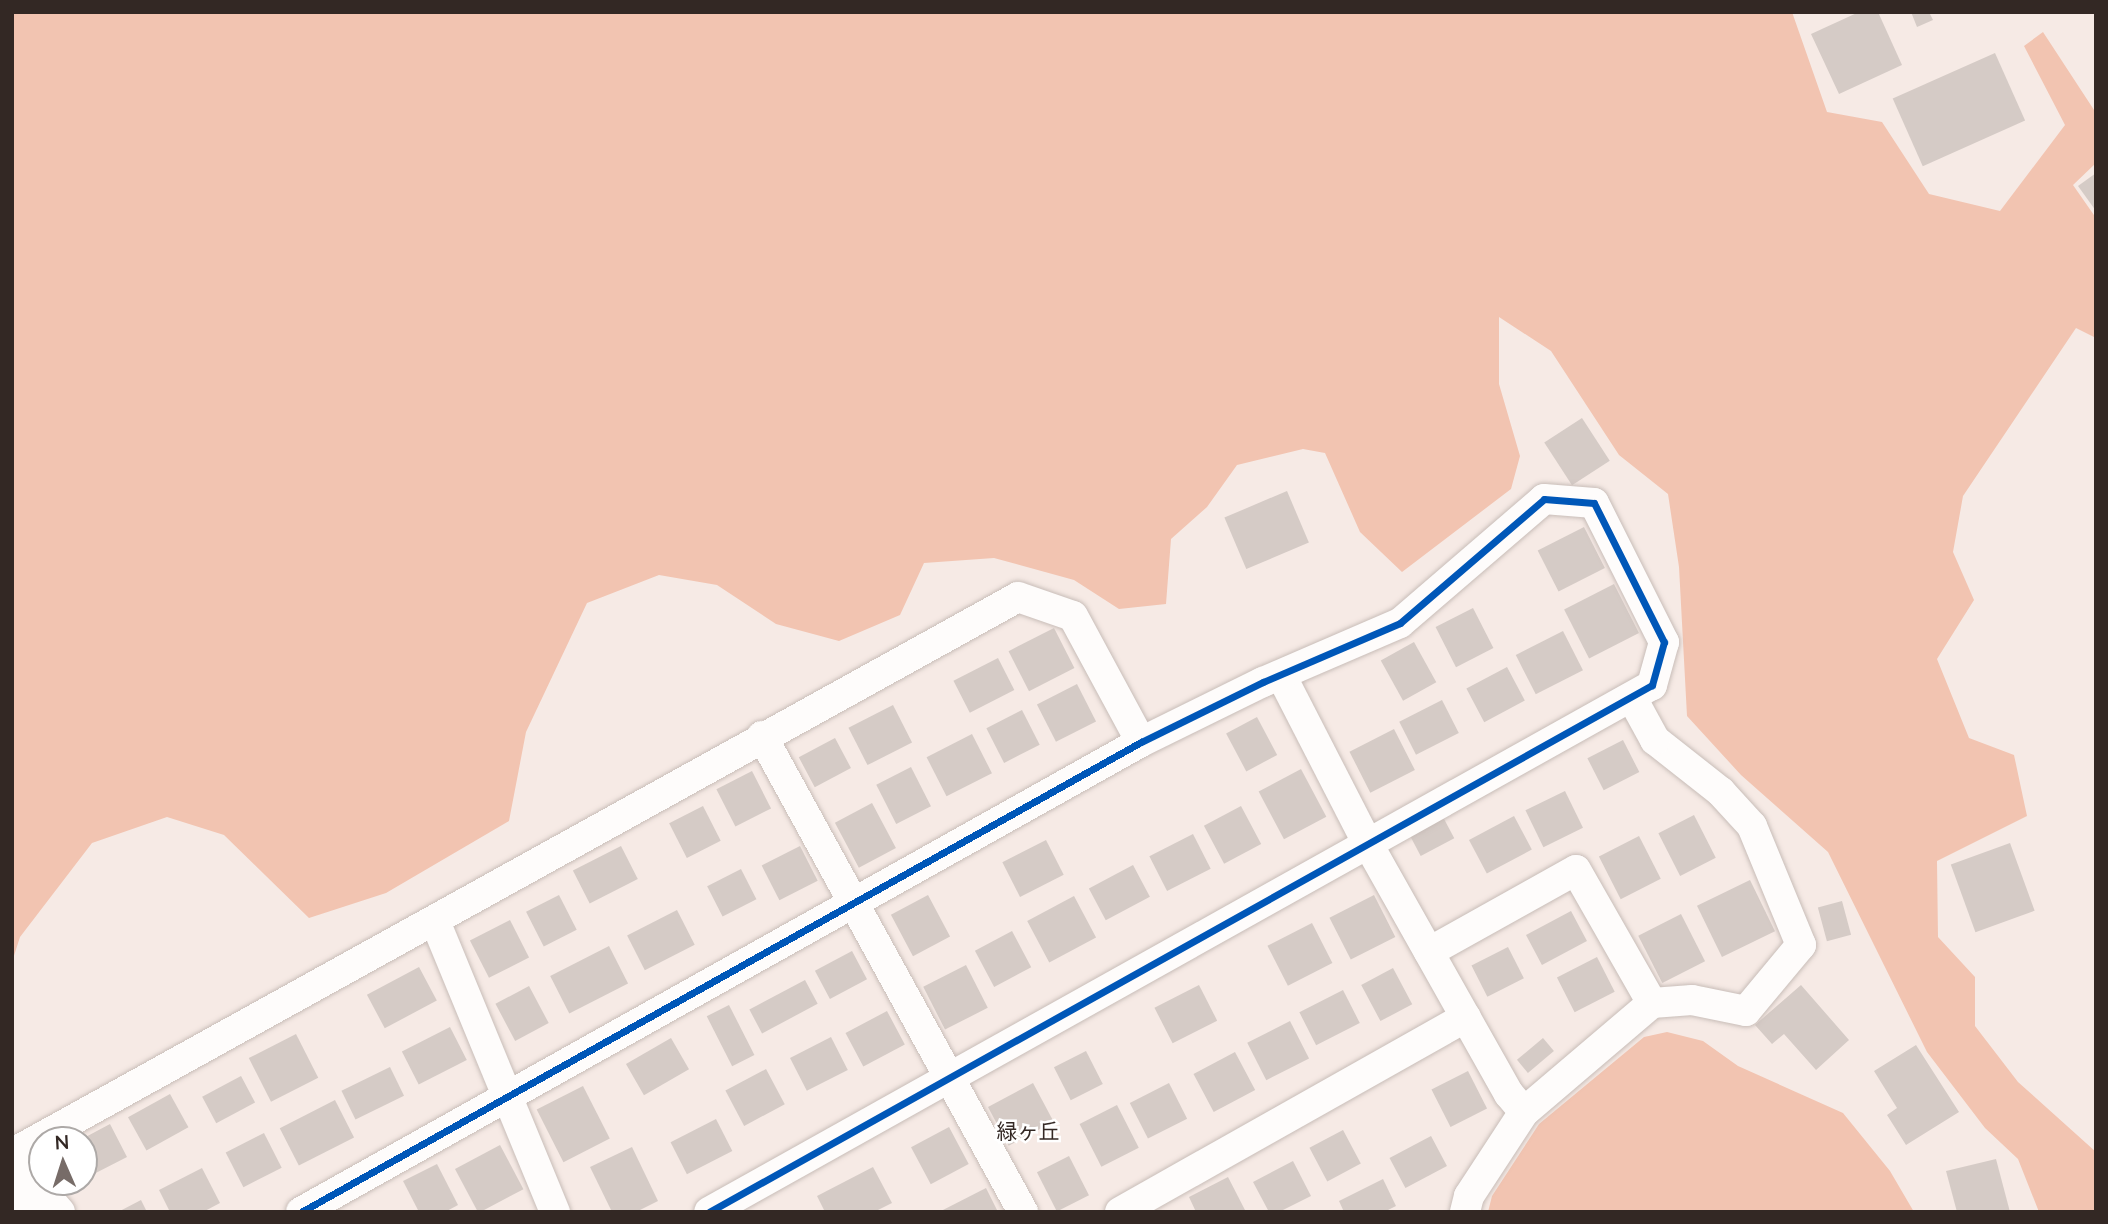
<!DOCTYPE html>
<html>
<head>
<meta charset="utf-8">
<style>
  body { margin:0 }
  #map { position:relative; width:2108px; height:1224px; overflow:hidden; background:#f6eae5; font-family:Lato,"Noto Sans JP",sans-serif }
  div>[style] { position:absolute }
  .forest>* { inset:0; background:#f2c4b1 }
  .building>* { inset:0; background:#d5cbc6; transform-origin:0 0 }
  .roads { filter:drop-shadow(0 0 2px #c8bdb8) drop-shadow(0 0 2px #c8bdb8) }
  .street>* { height:30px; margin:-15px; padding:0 15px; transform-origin:15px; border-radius:15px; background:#fefcfb }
  .cycleway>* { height:7px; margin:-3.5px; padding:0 3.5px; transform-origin:3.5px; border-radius:3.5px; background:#0057b8 }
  span { translate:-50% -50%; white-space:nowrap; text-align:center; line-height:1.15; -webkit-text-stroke:5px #fff; paint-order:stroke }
  .quarter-label { font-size:21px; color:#332824 }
  .frame { position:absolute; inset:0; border:14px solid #332824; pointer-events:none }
  .north { position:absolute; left:28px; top:1126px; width:70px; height:70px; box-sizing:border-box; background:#fff; border:2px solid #ada9a7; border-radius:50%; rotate:357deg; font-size:19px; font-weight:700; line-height:28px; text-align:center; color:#332824 }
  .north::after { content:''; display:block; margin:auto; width:24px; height:32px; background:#776c68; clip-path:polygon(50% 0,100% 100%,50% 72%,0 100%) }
</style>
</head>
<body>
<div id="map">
  <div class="forest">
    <div style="clip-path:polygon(12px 12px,1792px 12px,1827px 112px,1882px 122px,1929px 194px,2000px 211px,2065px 125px,2024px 46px,2043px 32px,2096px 113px,2096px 163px,2073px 185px,2096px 218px,2096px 338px,2076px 328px,1963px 496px,1953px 552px,1974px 600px,1937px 659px,1969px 738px,2014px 755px,2027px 816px,1937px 861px,1938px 937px,1975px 977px,1975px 1026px,2018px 1082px,2096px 1152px,2096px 1212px,2039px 1212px,2018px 1159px,1985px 1128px,1927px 1052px,1828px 852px,1741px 775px,1687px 716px,1679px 567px,1668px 494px,1619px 455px,1551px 351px,1499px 317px,1499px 384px,1520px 456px,1511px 489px,1402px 572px,1360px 532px,1325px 453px,1303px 449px,1237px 465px,1207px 507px,1171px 539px,1166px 604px,1119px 609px,1074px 580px,994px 558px,924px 563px,900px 615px,839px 641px,776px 624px,717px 585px,659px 575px,587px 603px,526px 732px,509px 821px,386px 893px,309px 918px,224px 835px,167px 817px,92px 843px,20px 937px,12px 962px)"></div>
    <div style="clip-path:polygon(1667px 1032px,1703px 1041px,1738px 1066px,1843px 1113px,1890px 1171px,1914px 1212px,1488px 1212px,1492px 1196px,1539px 1124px,1644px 1037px)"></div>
  </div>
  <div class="building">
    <div style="clip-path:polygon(1859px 12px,1878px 12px,1902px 65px,1839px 94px,1811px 34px)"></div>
    <div style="clip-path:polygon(1911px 12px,1929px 12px,1933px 20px,1917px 27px)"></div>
    <div style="left:1995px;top:53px;width:74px;height:112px;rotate:66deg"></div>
    <div style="clip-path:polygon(2096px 173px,2096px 211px,2078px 186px)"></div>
    <div style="left:1582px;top:418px;width:51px;height:45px;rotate:57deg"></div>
    <div style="left:1287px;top:491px;width:56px;height:68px;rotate:67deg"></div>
    <div style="left:1584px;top:527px;width:46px;height:52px;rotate:63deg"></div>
    <div style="left:1614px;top:584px;width:55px;height:56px;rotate:63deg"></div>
    <div style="left:1473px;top:608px;width:45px;height:42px;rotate:63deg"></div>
    <div style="left:1054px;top:628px;width:45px;height:51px;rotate:63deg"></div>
    <div style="left:1563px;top:631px;width:44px;height:53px;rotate:63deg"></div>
    <div style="left:1414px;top:642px;width:46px;height:38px;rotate:61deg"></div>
    <div style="left:998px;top:658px;width:36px;height:50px;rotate:63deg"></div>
    <div style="left:1507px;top:667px;width:38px;height:46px;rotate:62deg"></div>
    <div style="left:1077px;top:684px;width:42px;height:45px;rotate:63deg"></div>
    <div style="left:1442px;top:700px;width:37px;height:48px;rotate:63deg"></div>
    <div style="left:893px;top:705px;width:42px;height:50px;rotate:63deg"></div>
    <div style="left:1022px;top:710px;width:39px;height:40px;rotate:63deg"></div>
    <div style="left:1257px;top:717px;width:43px;height:35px;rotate:62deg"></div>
    <div style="left:1394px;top:729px;width:46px;height:50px;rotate:63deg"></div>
    <div style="left:972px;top:734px;width:44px;height:51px;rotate:63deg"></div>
    <div style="left:835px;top:738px;width:34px;height:41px;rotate:62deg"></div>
    <div style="left:1623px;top:740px;width:36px;height:40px;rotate:63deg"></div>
    <div style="left:911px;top:767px;width:44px;height:39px;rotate:63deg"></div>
    <div style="left:1301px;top:769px;width:54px;height:48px;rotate:62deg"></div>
    <div style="left:752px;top:771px;width:42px;height:40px;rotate:63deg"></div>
    <div style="left:1565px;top:791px;width:41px;height:44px;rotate:64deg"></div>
    <div style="left:872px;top:803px;width:51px;height:42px;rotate:62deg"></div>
    <div style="left:703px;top:806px;width:39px;height:38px;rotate:63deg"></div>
    <div style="left:1241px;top:806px;width:43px;height:42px;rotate:62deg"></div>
    <div style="left:1694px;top:815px;width:48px;height:40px;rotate:63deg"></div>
    <div style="left:1514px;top:816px;width:38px;height:51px;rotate:62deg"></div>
    <div style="left:1443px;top:817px;width:24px;height:38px;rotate:62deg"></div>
    <div style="left:1193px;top:834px;width:39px;height:49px;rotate:63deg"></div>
    <div style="left:1639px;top:836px;width:48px;height:45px;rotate:63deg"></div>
    <div style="left:1046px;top:840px;width:39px;height:49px;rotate:63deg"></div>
    <div style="left:2010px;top:843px;width:72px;height:63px;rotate:70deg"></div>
    <div style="left:621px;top:846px;width:37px;height:54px;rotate:63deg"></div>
    <div style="left:800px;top:846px;width:39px;height:43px;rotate:63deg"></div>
    <div style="left:1133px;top:865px;width:36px;height:50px;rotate:62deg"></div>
    <div style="left:741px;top:869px;width:34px;height:38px;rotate:63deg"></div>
    <div style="left:1750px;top:880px;width:57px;height:59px;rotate:64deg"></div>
    <div style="left:559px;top:895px;width:39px;height:37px;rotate:63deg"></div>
    <div style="left:928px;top:895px;width:47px;height:42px;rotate:62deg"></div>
    <div style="left:1374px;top:895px;width:47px;height:50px;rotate:63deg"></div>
    <div style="left:1074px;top:896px;width:47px;height:53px;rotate:62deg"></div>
    <div style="left:1842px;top:901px;width:35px;height:25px;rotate:75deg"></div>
    <div style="left:677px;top:910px;width:39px;height:56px;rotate:63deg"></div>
    <div style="left:1571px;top:911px;width:34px;height:51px;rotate:62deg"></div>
    <div style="left:1681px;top:914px;width:53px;height:48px;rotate:63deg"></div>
    <div style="left:510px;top:920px;width:42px;height:45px;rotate:63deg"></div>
    <div style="left:1312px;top:923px;width:45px;height:50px;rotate:63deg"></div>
    <div style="left:1012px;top:931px;width:41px;height:42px;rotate:62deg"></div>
    <div style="left:609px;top:946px;width:42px;height:66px;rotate:63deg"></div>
    <div style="left:1508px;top:947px;width:35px;height:41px;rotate:63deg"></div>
    <div style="left:852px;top:951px;width:32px;height:42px;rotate:62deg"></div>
    <div style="left:1597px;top:957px;width:39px;height:45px;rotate:63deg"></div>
    <div style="left:966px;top:965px;width:48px;height:48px;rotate:63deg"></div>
    <div style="left:419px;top:967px;width:38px;height:59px;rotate:62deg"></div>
    <div style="left:1393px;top:968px;width:41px;height:36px;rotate:62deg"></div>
    <div style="left:805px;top:980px;width:27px;height:63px;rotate:62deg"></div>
    <div style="left:1199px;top:985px;width:40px;height:50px;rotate:63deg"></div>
    <div style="clip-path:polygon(1801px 985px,1849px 1040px,1816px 1070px,1784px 1034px,1772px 1044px,1755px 1025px)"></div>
    <div style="left:529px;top:986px;width:42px;height:38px;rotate:62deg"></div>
    <div style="left:1343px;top:990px;width:37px;height:49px;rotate:63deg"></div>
    <div style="left:729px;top:1005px;width:56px;height:25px;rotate:63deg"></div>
    <div style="left:887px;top:1011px;width:38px;height:47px;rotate:62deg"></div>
    <div style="left:1290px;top:1021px;width:42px;height:48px;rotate:63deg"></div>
    <div style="left:450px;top:1027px;width:37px;height:54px;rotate:63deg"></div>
    <div style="left:296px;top:1034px;width:49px;height:53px;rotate:63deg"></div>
    <div style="left:831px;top:1037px;width:37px;height:46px;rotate:63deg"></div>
    <div style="left:671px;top:1038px;width:36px;height:52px;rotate:60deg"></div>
    <div style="left:1543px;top:1038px;width:17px;height:34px;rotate:50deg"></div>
    <div style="clip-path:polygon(1916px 1045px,1959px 1112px,1906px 1145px,1887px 1115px,1897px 1108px,1874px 1071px)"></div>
    <div style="left:1086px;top:1051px;width:37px;height:36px;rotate:63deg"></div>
    <div style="left:1235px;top:1052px;width:43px;height:47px;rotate:62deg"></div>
    <div style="left:390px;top:1067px;width:32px;height:54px;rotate:64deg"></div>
    <div style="left:766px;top:1069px;width:40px;height:46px;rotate:62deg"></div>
    <div style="left:1468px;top:1071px;width:42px;height:41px;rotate:63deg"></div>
    <div style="left:241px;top:1076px;width:30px;height:44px;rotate:62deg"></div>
    <div style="left:1033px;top:1083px;width:44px;height:51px;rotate:62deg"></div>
    <div style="left:1169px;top:1083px;width:40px;height:44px;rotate:63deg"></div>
    <div style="left:583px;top:1086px;width:59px;height:52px;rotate:63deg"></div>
    <div style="left:170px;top:1094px;width:38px;height:48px;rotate:61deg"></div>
    <div style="left:335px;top:1100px;width:42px;height:62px;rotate:63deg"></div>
    <div style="left:1117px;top:1105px;width:48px;height:42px;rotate:63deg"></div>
    <div style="left:716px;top:1119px;width:36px;height:51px;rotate:63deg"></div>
    <div style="clip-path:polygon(110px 1124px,127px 1157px,84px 1179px,84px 1140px,80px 1140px)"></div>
    <div style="left:949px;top:1127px;width:42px;height:43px;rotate:62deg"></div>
    <div style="left:1343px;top:1130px;width:38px;height:38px;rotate:62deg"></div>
    <div style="left:264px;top:1133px;width:39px;height:43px;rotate:63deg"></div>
    <div style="left:1431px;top:1136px;width:34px;height:47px;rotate:62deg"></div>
    <div style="left:500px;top:1145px;width:50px;height:51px;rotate:62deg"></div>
    <div style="clip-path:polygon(632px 1147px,658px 1201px,636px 1212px,612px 1212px,590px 1167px)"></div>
    <div style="left:1069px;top:1156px;width:44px;height:36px;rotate:63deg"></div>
    <div style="clip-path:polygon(1996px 1159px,2010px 1212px,1957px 1212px,1946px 1171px)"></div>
    <div style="clip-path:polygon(1293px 1161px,1311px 1196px,1279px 1212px,1269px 1212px,1253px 1182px)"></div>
    <div style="clip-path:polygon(437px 1164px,458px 1205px,445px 1212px,419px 1212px,403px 1181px)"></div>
    <div style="clip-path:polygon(873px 1167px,892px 1203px,874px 1212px,825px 1212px,817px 1196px)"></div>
    <div style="clip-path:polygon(202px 1168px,220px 1203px,203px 1212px,170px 1212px,159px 1190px)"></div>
    <div style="clip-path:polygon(1228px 1177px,1246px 1212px,1196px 1212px,1189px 1197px)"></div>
    <div style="clip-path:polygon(1383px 1179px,1396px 1206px,1384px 1212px,1344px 1212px,1339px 1201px)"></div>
    <div style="clip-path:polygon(986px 1188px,998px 1212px,939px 1212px)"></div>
    <div style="clip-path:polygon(141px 1200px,147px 1212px,118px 1212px)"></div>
  </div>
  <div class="roads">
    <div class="street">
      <div style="left:1282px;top:677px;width:188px;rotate:62.8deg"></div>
      <div style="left:1368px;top:844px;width:287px;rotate:60.6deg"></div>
      <div style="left:1509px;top:1094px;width:23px;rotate:50deg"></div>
      <div style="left:762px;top:736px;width:543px;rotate:61.26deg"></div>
      <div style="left:435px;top:921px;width:315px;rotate:67.6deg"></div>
      <div style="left:1429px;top:952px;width:168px;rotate:-29.2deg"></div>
      <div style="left:1576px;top:870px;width:153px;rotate:60.3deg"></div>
      <div style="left:12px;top:1191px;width:28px;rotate:49deg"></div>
      <div style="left:60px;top:1212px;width:50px;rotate:-131deg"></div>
      <div style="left:27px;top:1174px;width:26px;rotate:-101deg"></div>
      <div style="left:22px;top:1148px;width:1138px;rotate:-28.95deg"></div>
      <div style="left:1018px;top:597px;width:58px;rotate:19.1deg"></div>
      <div style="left:1073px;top:616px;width:143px;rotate:61.6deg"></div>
      <div style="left:301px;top:1212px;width:963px;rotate:-29.23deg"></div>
      <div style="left:1141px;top:742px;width:136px;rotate:-26.2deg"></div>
      <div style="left:1263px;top:682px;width:149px;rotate:-23.3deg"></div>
      <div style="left:1400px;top:623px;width:190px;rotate:-40.7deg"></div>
      <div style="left:1544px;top:499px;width:50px;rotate:4.6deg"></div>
      <div style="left:1594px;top:503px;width:156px;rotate:63.3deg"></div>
      <div style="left:1664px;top:642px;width:45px;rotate:105.6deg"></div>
      <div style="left:1652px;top:685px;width:1080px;rotate:150.8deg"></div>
      <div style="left:1120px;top:1212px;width:397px;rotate:-29.4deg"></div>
      <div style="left:1465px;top:1212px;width:16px;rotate:-76deg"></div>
      <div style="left:1469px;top:1196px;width:100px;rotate:-56.8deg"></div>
      <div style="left:1524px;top:1112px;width:168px;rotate:-40.4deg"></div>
      <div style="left:1652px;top:1003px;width:40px;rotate:-4.3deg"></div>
      <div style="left:1692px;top:1000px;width:55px;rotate:11.5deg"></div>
      <div style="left:1746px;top:1011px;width:86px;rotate:-50.2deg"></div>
      <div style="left:1801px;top:945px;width:129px;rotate:-112.4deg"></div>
      <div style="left:1752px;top:826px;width:46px;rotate:-132.4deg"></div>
      <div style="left:1721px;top:792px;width:84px;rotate:-141.8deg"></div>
      <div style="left:1655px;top:740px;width:48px;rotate:-118.7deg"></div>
    </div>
  </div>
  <div class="cycleway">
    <div style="left:301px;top:1212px;width:963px;rotate:-29.23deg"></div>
    <div style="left:1141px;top:742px;width:136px;rotate:-26.2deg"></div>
    <div style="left:1263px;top:682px;width:149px;rotate:-23.3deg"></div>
    <div style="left:1400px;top:623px;width:190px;rotate:-40.7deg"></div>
    <div style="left:1544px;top:499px;width:50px;rotate:4.6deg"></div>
    <div style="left:1594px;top:503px;width:156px;rotate:63.3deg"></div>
    <div style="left:1664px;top:642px;width:45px;rotate:105.6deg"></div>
    <div style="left:1652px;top:685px;width:1080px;rotate:150.8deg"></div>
  </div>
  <div class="quarter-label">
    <span style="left:1028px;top:1131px">緑ヶ丘</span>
  </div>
  <div class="frame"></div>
  <div class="north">N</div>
</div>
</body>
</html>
